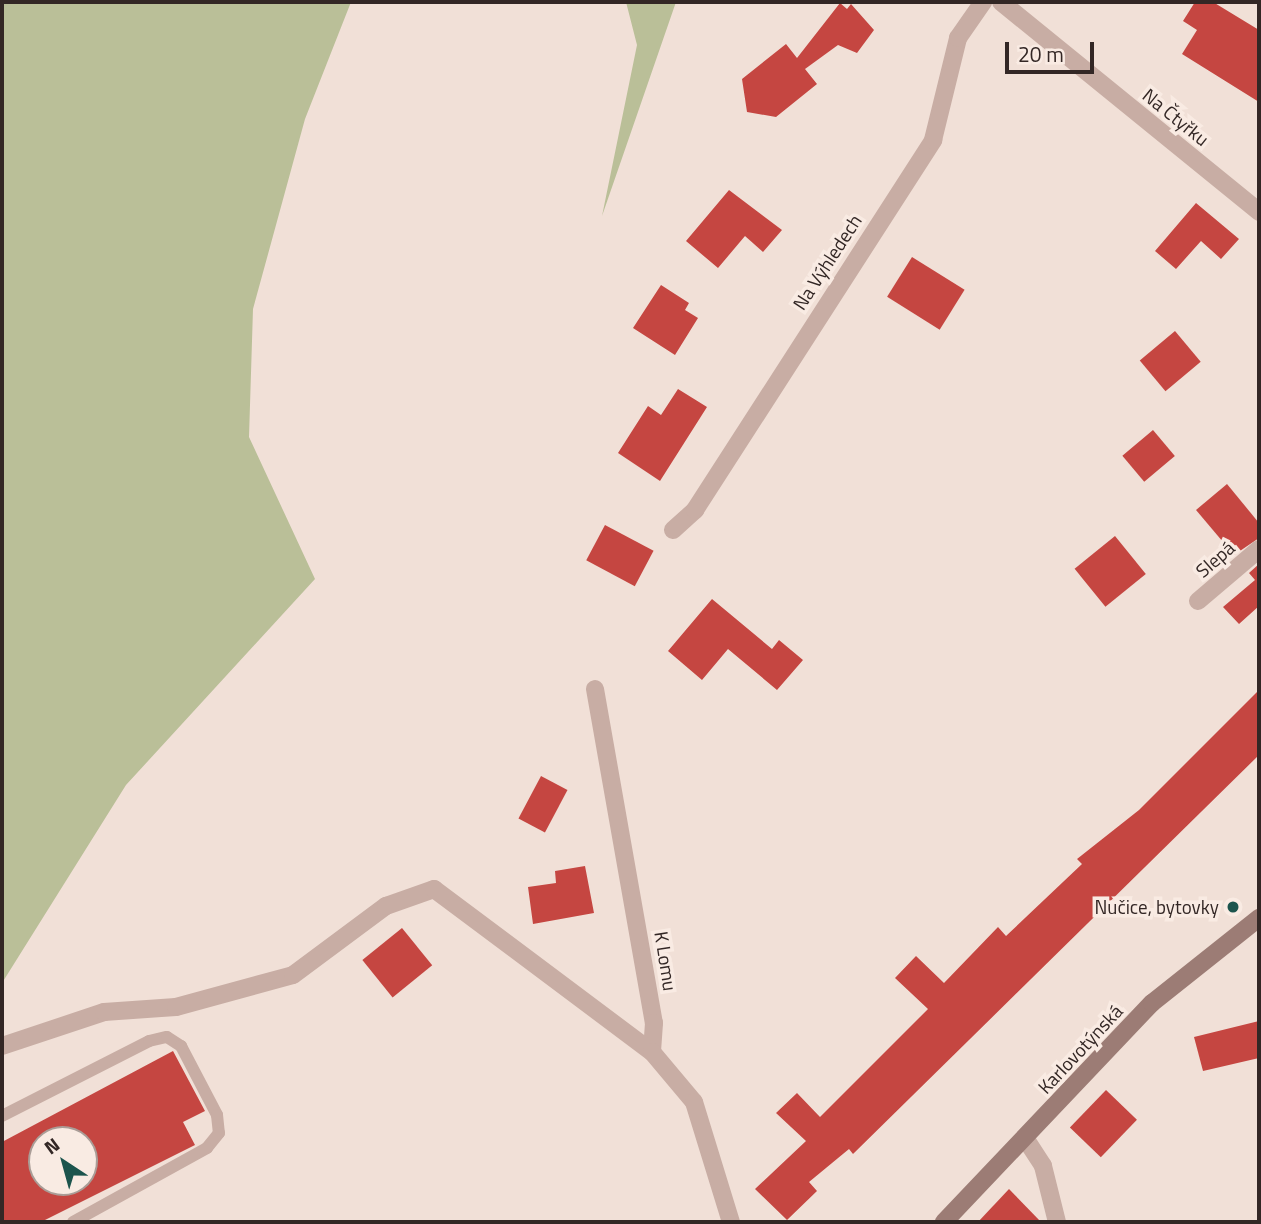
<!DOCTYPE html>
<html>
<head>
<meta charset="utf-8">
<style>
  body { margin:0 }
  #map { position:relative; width:1261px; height:1224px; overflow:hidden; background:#f1e0d7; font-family:"Titillium Web",sans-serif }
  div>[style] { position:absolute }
  .green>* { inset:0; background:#babf98 }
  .building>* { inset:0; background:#c54641; transform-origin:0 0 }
  .lane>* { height:12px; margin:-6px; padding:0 6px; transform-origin:6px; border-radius:6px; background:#c8ada4 }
  .street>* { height:18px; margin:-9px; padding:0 9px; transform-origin:9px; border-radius:9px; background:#c8ada4 }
  .secondary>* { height:18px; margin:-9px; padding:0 9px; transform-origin:9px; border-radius:9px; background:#9c7c75 }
  .dots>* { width:19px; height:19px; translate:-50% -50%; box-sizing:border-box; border:4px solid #f9ebe3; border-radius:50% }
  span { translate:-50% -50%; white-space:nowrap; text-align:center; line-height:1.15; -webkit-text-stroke:7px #f9ebe3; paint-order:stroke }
  .street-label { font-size:19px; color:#332725 }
  .poi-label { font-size:19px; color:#332725 }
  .right { translate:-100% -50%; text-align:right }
  .frame { position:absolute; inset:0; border:4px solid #332725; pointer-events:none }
  .north { position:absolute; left:28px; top:1126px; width:70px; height:70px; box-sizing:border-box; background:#f9ebe3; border:2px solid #aa9d97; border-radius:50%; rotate:324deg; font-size:19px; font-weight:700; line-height:28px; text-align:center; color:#332725 }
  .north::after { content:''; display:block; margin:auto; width:24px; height:32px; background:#1c544d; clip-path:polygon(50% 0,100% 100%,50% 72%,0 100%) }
  .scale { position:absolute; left:1005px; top:42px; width:89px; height:32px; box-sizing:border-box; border:4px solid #332725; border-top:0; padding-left:9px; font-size:21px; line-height:24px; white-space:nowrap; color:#332725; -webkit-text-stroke:5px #f9ebe3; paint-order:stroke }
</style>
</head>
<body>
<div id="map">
  <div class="green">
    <div style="clip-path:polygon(2px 2px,351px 2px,305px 119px,253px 309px,249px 437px,315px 579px,126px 785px,2px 983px)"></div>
    <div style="clip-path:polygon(626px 2px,676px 2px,602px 216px,637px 45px)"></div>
  </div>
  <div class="building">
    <div style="clip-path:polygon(1195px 2px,1213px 2px,1259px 30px,1259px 102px,1182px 54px,1197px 30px,1183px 21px)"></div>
    <div style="clip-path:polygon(840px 3px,847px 9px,851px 4px,874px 30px,857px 53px,838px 45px,805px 69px,817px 84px,776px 117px,747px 112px,742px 79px,786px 44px,797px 58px)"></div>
    <div style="clip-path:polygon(729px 190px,782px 230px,763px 252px,745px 236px,718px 268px,686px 241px)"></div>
    <div style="clip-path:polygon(1196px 203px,1239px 239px,1221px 259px,1201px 241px,1176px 269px,1155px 251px)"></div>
    <div style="left:912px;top:257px;width:62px;height:47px;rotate:32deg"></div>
    <div style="clip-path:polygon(661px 285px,689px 303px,685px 310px,698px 318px,675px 355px,633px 328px)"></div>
    <div style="left:1175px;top:331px;width:40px;height:46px;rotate:50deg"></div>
    <div style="clip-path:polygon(678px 389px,707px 407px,660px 481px,618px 453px,648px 406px,661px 415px)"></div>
    <div style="left:1153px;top:430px;width:34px;height:40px;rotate:50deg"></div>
    <div style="clip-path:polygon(1227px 484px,1259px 523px,1259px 538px,1234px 555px,1196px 510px)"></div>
    <div style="left:605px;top:525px;width:55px;height:40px;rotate:28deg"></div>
    <div style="left:1115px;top:536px;width:49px;height:52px;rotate:51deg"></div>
    <div style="clip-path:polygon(1259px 564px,1259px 606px,1239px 624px,1223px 607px,1255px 580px,1249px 573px)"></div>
    <div style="clip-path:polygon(712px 599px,772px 649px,779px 640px,803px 660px,777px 690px,728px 649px,702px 680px,668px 651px)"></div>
    <div style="clip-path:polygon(1259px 690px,1259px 755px,853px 1154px,849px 1149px,809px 1182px,817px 1191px,787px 1220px,755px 1189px,806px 1141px,776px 1113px,797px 1093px,820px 1117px,928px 1009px,895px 978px,916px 956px,944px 983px,998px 927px,1006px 936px,1082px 864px,1077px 859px,1139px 810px)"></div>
    <div style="left:541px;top:776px;width:30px;height:48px;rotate:28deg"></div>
    <div style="clip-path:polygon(585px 866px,594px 913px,533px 924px,528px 887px,556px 883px,555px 871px)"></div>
    <div style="left:402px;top:928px;width:48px;height:51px;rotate:51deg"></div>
    <div style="clip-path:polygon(1259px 1021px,1259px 1058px,1203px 1071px,1194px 1037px)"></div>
    <div style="clip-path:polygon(evenodd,173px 1051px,205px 1111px,183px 1122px,195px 1145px,41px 1222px,2px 1222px,2px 1142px,173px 1051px,42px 1140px,84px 1140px,84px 1182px,42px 1182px,42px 1140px)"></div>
    <div style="left:1106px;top:1090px;width:43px;height:52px;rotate:44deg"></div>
    <div style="clip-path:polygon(1009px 1189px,1041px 1222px,978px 1222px)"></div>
  </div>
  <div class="lane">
    <div style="left:2px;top:1116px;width:165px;rotate:-27deg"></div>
    <div style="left:149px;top:1041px;width:18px;rotate:-13deg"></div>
    <div style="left:167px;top:1037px;width:17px;rotate:33deg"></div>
    <div style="left:181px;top:1046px;width:78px;rotate:62.4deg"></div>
    <div style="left:217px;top:1115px;width:18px;rotate:84deg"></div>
    <div style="left:219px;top:1133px;width:19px;rotate:129deg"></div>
    <div style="left:207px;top:1148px;width:153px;rotate:151.1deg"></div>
  </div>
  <div class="street">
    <div style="left:1001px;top:2px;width:333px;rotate:39.1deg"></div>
    <div style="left:673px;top:530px;width:30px;rotate:-42deg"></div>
    <div style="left:695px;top:510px;width:440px;rotate:-57.2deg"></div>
    <div style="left:933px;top:140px;width:105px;rotate:-76.2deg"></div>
    <div style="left:958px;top:38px;width:44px;rotate:-55.2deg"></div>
    <div style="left:1198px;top:601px;width:80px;rotate:-40.4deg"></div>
    <div style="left:595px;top:689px;width:339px;rotate:80deg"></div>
    <div style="left:654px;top:1023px;width:29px;rotate:94deg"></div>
    <div style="left:2px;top:1046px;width:108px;rotate:-18.4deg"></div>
    <div style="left:104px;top:1012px;width:72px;rotate:-4deg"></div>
    <div style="left:176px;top:1007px;width:121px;rotate:-15.3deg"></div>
    <div style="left:293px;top:975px;width:116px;rotate:-36.6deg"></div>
    <div style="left:386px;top:906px;width:51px;rotate:-19.5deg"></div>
    <div style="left:434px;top:889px;width:272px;rotate:36.8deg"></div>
    <div style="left:652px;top:1052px;width:65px;rotate:50deg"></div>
    <div style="left:694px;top:1102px;width:126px;rotate:72.9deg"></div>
    <div style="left:1025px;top:1138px;width:33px;rotate:57deg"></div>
    <div style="left:1043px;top:1166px;width:58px;rotate:76deg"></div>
  </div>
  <div class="secondary">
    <div style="left:944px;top:1222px;width:302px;rotate:-46.5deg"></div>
    <div style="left:1152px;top:1003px;width:137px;rotate:-38.5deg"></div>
  </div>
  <div class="dots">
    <div style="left:1233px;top:907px;background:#1c544d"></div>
  </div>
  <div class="street-label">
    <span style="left:1176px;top:117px;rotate:39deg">Na Čtyřku</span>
    <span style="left:827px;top:262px;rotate:-57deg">Na Výhledech</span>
    <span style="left:1215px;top:559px;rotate:-41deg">Slepá</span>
    <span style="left:666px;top:961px;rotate:81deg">K Lomu</span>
    <span style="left:1080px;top:1049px;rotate:-47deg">Karlovotýnská</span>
  </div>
  <div class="poi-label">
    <span class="right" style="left:1219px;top:907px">Nučice, bytovky</span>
  </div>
  <div class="frame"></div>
  <div class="north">N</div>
  <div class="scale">20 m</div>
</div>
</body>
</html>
